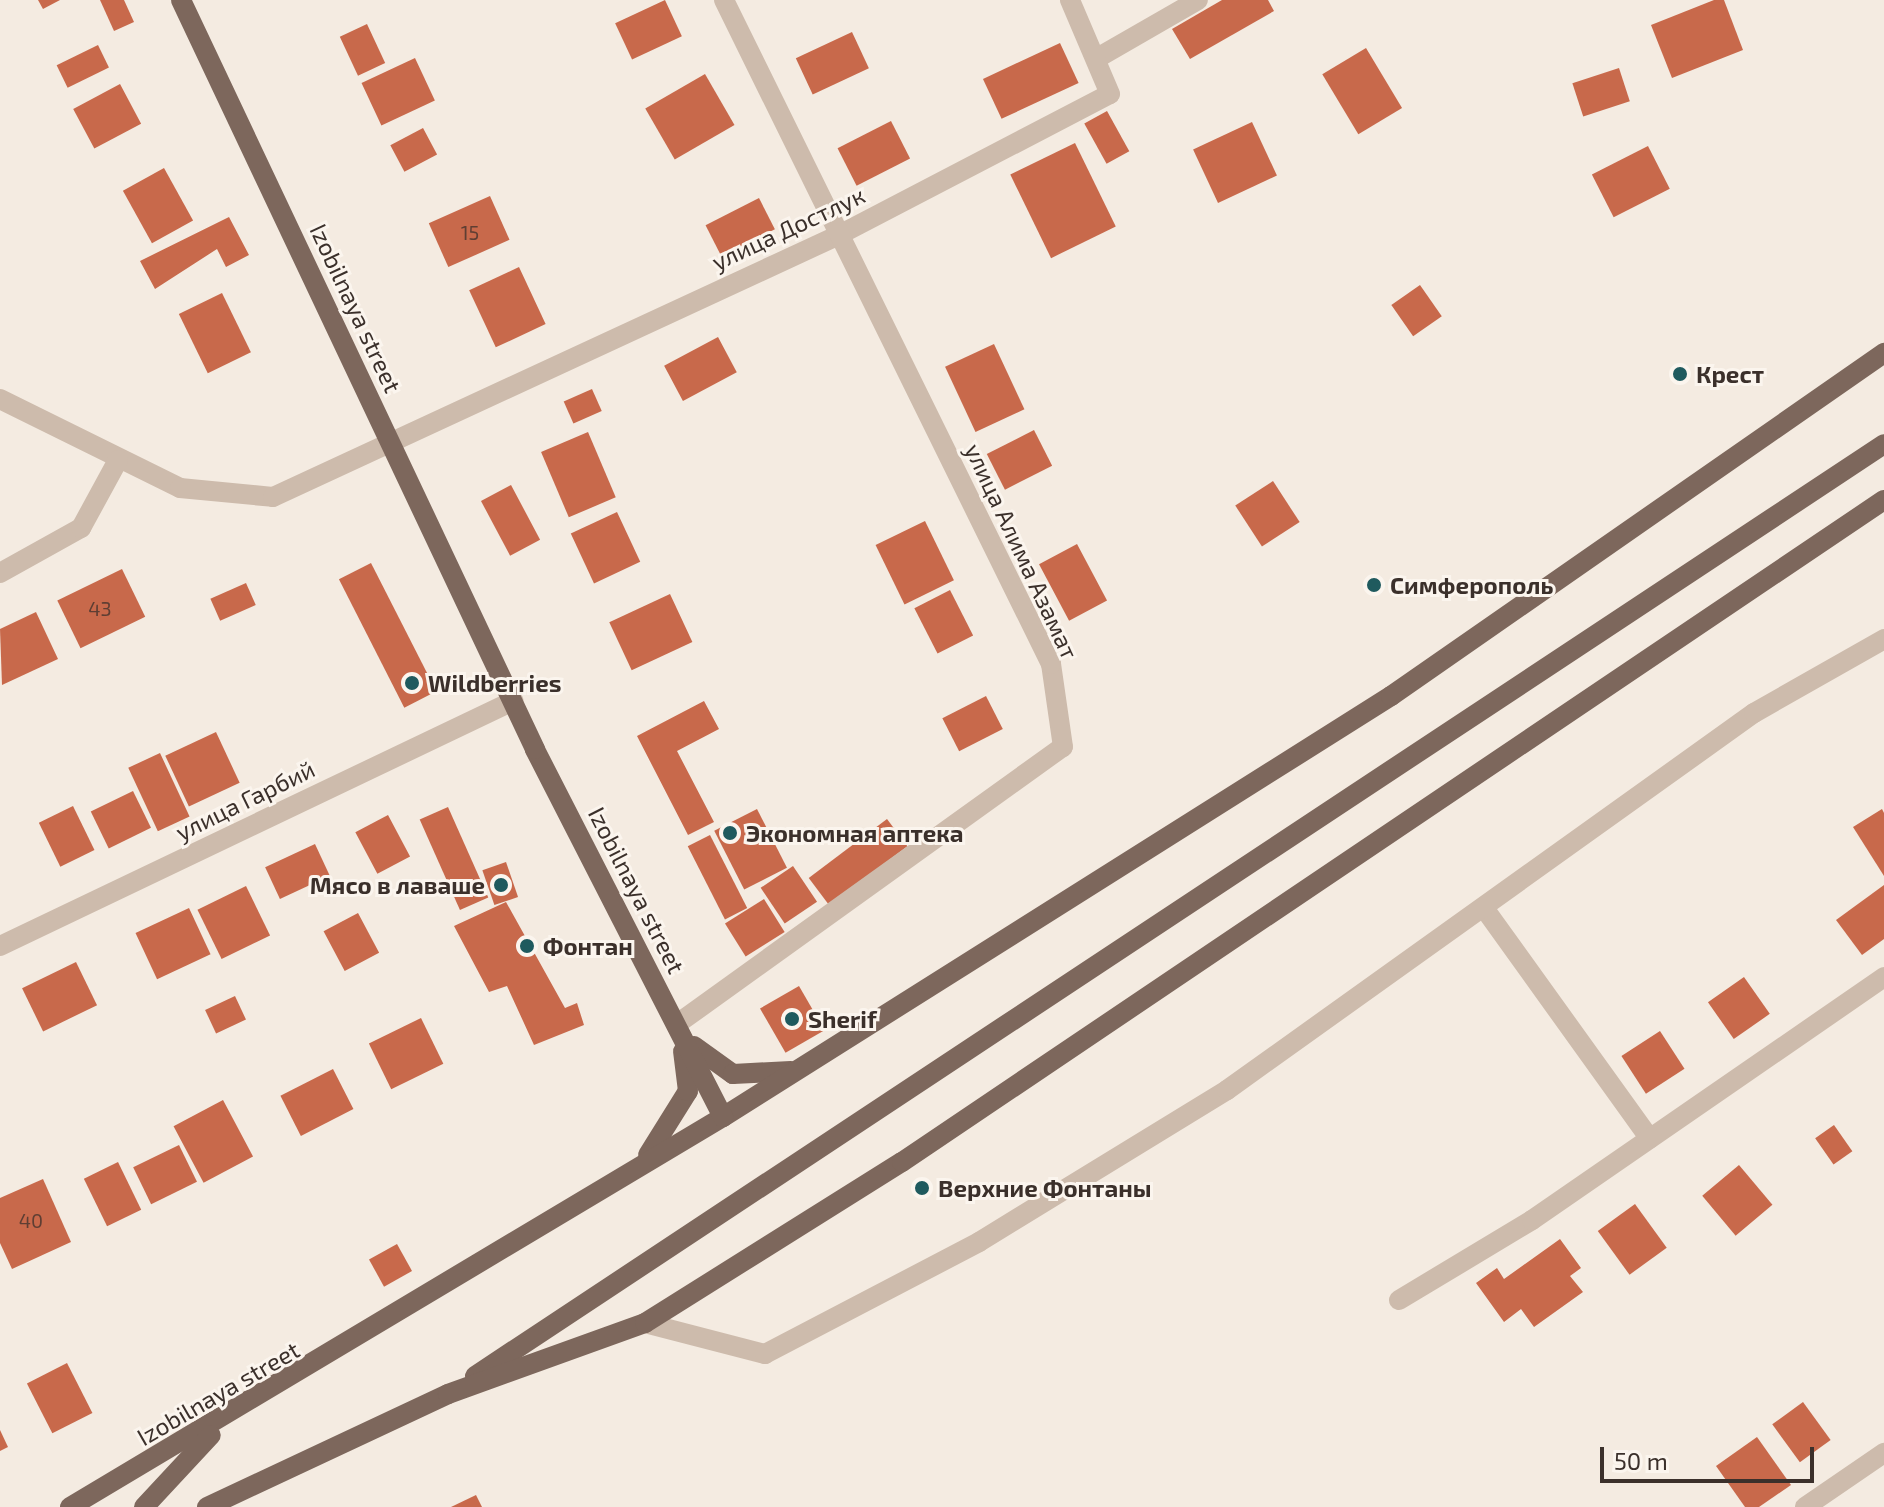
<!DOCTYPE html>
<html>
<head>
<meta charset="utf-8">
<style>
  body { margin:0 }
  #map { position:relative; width:1884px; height:1507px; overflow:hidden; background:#f4ebe1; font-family:"Exo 2",sans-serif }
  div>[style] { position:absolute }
  .building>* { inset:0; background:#c8694b; transform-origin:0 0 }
  .minor>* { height:20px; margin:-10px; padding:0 10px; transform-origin:10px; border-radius:10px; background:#cdbbac }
  .major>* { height:20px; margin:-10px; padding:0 10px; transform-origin:10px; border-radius:10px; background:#7d675c }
  .dots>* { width:22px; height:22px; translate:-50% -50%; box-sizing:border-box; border:4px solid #fbf5ee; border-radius:50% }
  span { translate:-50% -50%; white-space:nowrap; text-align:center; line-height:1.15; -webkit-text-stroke:6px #fbf5ee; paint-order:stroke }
  .number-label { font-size:20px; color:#5e3e33 }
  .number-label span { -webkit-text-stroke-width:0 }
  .street-label { font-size:24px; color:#3b302b }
  .poi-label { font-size:24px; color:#3b302b; font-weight:700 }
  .left { translate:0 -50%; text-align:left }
  .right { translate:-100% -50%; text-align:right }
  .scale { position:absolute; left:1600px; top:1447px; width:214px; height:36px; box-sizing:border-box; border:4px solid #3b302b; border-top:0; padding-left:10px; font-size:24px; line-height:28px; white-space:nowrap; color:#3b302b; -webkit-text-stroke:6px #fbf5ee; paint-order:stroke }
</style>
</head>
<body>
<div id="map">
  <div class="building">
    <div style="clip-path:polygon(38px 0,60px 0,43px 9px)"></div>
    <div style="clip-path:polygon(100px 0,124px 0,134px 22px,114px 31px)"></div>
    <div style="left:665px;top:0;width:40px;height:55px;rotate:65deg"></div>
    <div style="clip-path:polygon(1222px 0,1268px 0,1274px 11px,1190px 59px,1172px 29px)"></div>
    <div style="clip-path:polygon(1714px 0,1724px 0,1743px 50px,1672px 78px,1651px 25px)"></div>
    <div style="left:367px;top:24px;width:43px;height:30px;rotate:65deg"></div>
    <div style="left:852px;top:32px;width:40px;height:62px;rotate:65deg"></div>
    <div style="left:1060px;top:43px;width:44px;height:85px;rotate:65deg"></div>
    <div style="left:98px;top:45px;width:25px;height:46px;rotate:64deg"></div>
    <div style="left:1366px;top:48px;width:70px;height:51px;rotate:59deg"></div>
    <div style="left:415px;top:58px;width:47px;height:59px;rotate:65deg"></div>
    <div style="left:1619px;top:68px;width:35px;height:49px;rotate:72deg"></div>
    <div style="left:705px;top:74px;width:59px;height:69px;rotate:60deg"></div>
    <div style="left:120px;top:84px;width:45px;height:53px;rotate:62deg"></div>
    <div style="left:1107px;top:111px;width:46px;height:26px;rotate:61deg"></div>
    <div style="left:891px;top:121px;width:42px;height:60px;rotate:63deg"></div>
    <div style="left:1252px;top:122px;width:59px;height:65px;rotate:65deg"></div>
    <div style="left:423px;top:128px;width:30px;height:37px;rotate:62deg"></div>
    <div style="left:1075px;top:143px;width:93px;height:72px;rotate:64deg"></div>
    <div style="left:1648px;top:146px;width:48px;height:63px;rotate:63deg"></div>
    <div style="left:164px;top:168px;width:60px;height:47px;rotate:61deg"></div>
    <div style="left:490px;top:196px;width:48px;height:67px;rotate:66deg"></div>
    <div style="left:759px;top:198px;width:35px;height:60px;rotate:63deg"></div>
    <div style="clip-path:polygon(229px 217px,249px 255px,226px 267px,217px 249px,155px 289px,140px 261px)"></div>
    <div style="left:519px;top:267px;width:63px;height:55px;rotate:65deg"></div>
    <div style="left:1420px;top:285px;width:38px;height:35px;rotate:55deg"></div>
    <div style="left:222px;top:293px;width:66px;height:48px;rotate:64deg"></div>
    <div style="left:718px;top:337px;width:40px;height:61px;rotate:62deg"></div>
    <div style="left:994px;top:344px;width:72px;height:54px;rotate:65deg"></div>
    <div style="left:592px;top:389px;width:24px;height:31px;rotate:66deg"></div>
    <div style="left:1034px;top:430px;width:40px;height:53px;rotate:63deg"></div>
    <div style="left:588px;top:432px;width:71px;height:51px;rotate:67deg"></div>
    <div style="left:1273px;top:481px;width:49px;height:45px;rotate:57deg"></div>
    <div style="left:511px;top:485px;width:62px;height:34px;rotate:62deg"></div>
    <div style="left:617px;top:512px;width:55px;height:51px;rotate:65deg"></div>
    <div style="left:925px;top:521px;width:66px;height:55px;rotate:64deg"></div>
    <div style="left:1077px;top:544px;width:64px;height:43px;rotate:62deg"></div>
    <div style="left:371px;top:563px;width:144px;height:36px;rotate:63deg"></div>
    <div style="left:122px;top:569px;width:53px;height:72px;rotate:64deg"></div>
    <div style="left:246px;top:583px;width:24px;height:39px;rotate:66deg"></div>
    <div style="left:950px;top:590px;width:51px;height:40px;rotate:63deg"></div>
    <div style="left:670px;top:594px;width:53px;height:67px;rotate:65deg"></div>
    <div style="clip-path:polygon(36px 612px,58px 659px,2px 685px,0 629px)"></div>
    <div style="left:986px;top:696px;width:37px;height:49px;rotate:63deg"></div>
    <div style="clip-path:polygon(704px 701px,719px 729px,677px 751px,714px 822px,688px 835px,637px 736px)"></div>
    <div style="left:216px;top:732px;width:56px;height:56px;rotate:65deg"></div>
    <div style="left:160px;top:753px;width:70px;height:35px;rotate:65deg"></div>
    <div style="left:133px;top:791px;width:41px;height:47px;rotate:64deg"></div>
    <div style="left:73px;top:806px;width:49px;height:38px;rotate:64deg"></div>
    <div style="left:448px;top:807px;width:99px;height:31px;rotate:66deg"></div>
    <div style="left:757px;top:809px;width:66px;height:48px;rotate:63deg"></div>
    <div style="clip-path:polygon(1882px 809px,1884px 813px,1884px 876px,1853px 827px)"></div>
    <div style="left:388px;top:815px;width:47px;height:37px;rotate:62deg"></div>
    <div style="left:887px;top:819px;width:34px;height:98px;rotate:53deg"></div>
    <div style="left:710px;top:835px;width:82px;height:25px;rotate:63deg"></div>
    <div style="left:315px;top:844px;width:35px;height:55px;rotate:65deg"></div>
    <div style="left:506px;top:862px;width:37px;height:25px;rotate:71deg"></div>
    <div style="left:793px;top:866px;width:43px;height:39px;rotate:56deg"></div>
    <div style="clip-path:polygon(1884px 885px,1884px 939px,1862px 955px,1836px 920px)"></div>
    <div style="left:246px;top:886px;width:55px;height:54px;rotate:64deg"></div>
    <div style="left:764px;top:899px;width:39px;height:46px;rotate:58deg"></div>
    <div style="clip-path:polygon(506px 902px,565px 1008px,577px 1003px,584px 1025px,534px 1045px,507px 986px,489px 992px,454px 926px)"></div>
    <div style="left:189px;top:908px;width:51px;height:59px;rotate:65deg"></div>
    <div style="left:358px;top:913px;width:45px;height:39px;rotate:62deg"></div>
    <div style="left:76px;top:962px;width:48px;height:60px;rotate:64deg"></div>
    <div style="left:1744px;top:977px;width:45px;height:44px;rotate:55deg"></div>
    <div style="left:799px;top:986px;width:51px;height:45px;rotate:60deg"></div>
    <div style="left:235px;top:996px;width:26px;height:33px;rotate:65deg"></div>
    <div style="left:421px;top:1018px;width:51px;height:58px;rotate:64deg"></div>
    <div style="left:1660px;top:1031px;width:45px;height:46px;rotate:57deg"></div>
    <div style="left:333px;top:1069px;width:45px;height:59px;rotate:63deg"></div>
    <div style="left:223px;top:1100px;width:64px;height:56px;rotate:62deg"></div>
    <div style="left:1834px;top:1125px;width:32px;height:23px;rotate:55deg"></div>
    <div style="left:179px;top:1145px;width:41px;height:51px;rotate:64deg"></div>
    <div style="left:118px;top:1162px;width:53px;height:38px;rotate:64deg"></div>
    <div style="left:1739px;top:1165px;width:52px;height:48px;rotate:50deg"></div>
    <div style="clip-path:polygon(43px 1179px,71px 1242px,12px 1269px,0 1243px,0 1198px)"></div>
    <div style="left:1635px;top:1204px;width:54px;height:46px;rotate:54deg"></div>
    <div style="clip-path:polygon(1560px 1239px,1581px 1268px,1570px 1276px,1583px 1292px,1534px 1327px,1521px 1309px,1504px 1322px,1476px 1283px,1497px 1268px,1504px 1279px)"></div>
    <div style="left:397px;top:1244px;width:31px;height:32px;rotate:61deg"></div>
    <div style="left:67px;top:1363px;width:56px;height:45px;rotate:63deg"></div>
    <div style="left:1803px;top:1402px;width:47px;height:38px;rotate:54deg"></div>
    <div style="clip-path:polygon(0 1430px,8px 1447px,0 1451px)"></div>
    <div style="clip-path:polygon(1757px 1437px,1791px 1485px,1759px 1507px,1745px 1507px,1716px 1466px)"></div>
    <div style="clip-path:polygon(476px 1495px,482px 1507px,451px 1507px)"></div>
  </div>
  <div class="minor">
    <div style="left:1099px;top:57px;width:114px;rotate:-29.9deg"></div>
    <div style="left:0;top:399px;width:201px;rotate:26.3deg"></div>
    <div style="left:180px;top:488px;width:93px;rotate:5.5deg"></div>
    <div style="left:273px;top:497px;width:624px;rotate:-24.84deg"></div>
    <div style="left:839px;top:235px;width:305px;rotate:-27.5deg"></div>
    <div style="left:1110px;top:94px;width:102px;rotate:-113.1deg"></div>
    <div style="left:0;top:573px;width:93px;rotate:-29.1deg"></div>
    <div style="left:81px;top:528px;width:77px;rotate:-61.4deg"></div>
    <div style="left:1484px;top:908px;width:284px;rotate:54.3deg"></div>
    <div style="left:0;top:946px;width:569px;rotate:-25.53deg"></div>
    <div style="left:677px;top:1024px;width:475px;rotate:-35.7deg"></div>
    <div style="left:1063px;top:747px;width:84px;rotate:-98.2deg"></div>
    <div style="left:1051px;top:664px;width:740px;rotate:-116.22deg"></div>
    <div style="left:1399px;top:1300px;width:155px;rotate:-31deg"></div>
    <div style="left:1532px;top:1220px;width:428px;rotate:-34.6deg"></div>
    <div style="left:645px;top:1323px;width:124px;rotate:14.5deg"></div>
    <div style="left:765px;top:1354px;width:242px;rotate:-27.6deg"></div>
    <div style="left:979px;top:1242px;width:291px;rotate:-31.5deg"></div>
    <div style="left:1227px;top:1090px;width:648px;rotate:-35.58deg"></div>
    <div style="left:1754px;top:713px;width:150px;rotate:-29.6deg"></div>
    <div style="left:1805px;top:1507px;width:96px;rotate:-34.4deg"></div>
  </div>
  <div class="major">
    <div style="left:694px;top:1046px;width:48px;rotate:35.7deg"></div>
    <div style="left:733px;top:1074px;width:58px;rotate:-3deg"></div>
    <div style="left:723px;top:1117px;width:790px;rotate:-32.22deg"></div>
    <div style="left:1391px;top:696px;width:601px;rotate:-34.83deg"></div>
    <div style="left:648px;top:1155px;width:75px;rotate:-58deg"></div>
    <div style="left:688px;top:1091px;width:40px;rotate:-97.1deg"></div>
    <div style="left:475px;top:1376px;width:1689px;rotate:-33.48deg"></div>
    <div style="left:70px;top:1507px;width:761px;rotate:-30.85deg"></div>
    <div style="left:723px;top:1117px;width:413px;rotate:-117.1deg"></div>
    <div style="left:535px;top:749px;width:828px;rotate:-115.3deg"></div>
    <div style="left:144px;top:1507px;width:98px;rotate:-47.1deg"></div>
    <div style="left:207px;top:1507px;width:266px;rotate:-25.1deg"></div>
    <div style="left:448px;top:1394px;width:209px;rotate:-19.8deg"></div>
    <div style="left:645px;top:1323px;width:303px;rotate:-32.1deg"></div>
    <div style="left:902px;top:1162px;width:1184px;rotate:-33.99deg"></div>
  </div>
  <div class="dots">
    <div style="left:1680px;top:374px;background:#1f5a5e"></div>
    <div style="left:1374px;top:585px;background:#1f5a5e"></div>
    <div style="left:412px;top:683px;background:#1f5a5e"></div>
    <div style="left:730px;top:833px;background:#1f5a5e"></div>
    <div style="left:501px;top:885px;background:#1f5a5e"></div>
    <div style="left:527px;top:946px;background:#1f5a5e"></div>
    <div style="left:792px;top:1019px;background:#1f5a5e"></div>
    <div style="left:922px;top:1188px;background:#1f5a5e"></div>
  </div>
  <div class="number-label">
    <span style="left:470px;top:232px">15</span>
    <span style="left:100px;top:608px">43</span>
    <span style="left:31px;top:1220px">40</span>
  </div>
  <div class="street-label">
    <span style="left:788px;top:228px;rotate:-25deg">улица Достлук</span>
    <span style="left:356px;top:308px;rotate:65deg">Izobilnaya street</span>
    <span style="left:1022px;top:551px;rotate:65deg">улица Алима Азамат</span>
    <span style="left:245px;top:800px;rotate:-26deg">улица Гарбий</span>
    <span style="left:637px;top:890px;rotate:63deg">Izobilnaya street</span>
    <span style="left:218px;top:1393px;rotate:-30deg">Izobilnaya street</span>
  </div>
  <div class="poi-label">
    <span class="left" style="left:1696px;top:374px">Крест</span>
    <span class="left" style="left:1390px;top:585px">Симферополь</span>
    <span class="left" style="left:428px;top:683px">Wildberries</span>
    <span class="left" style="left:746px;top:833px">Экономная аптека</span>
    <span class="right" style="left:485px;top:885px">Мясо в лаваше</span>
    <span class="left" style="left:543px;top:946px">Фонтан</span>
    <span class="left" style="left:808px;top:1019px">Sherif</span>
    <span class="left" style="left:938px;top:1188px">Верхние Фонтаны</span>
  </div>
  <div class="scale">50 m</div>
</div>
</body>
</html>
